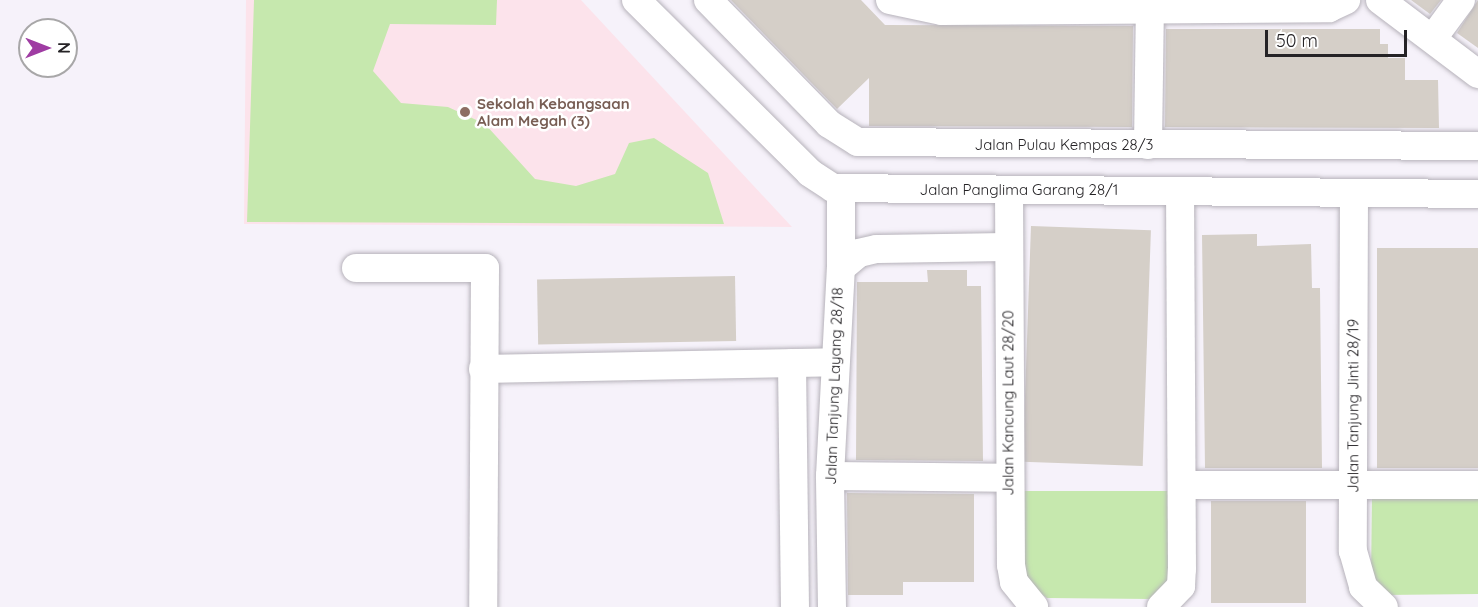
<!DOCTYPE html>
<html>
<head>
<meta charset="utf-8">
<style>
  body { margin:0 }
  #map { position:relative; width:1478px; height:607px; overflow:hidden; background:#f6f2fa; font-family:Quicksand,sans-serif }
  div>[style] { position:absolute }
  .education>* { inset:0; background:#fce3eb }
  .green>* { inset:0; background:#c6e8ae }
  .building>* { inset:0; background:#d5cfc8; transform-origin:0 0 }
  .roads { filter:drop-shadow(0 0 2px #b6b2ba) drop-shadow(0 0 2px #b6b2ba) }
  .minor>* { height:28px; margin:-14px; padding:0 14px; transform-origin:14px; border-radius:14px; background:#fff }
  .dots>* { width:16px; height:16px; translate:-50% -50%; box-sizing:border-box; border:3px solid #fff; border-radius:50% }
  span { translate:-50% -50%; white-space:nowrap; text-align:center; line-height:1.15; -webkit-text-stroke:5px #fff; paint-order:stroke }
  .education-label { font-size:15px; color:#785e54; font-weight:700 }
  .left { translate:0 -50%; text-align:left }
  .street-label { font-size:15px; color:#252326 }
  .north { position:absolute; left:18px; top:18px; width:60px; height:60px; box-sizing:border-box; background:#fff; border:2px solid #a8a7a8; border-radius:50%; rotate:90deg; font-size:16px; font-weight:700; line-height:24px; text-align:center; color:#252326 }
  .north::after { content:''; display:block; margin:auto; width:21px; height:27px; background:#9f3ca3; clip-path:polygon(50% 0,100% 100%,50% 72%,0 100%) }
  .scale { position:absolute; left:1265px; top:30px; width:142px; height:27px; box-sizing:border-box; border:3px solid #252326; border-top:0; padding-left:8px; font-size:18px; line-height:21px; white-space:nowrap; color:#252326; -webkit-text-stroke:4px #fff; paint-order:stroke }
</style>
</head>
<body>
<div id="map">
  <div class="education">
    <div style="clip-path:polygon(246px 0,581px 0,792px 227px,244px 224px)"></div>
  </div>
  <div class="green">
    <div style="clip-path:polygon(254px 0,497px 0,496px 25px,390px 24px,373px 71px,401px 103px,448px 107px,485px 124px,535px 179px,576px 186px,615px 174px,629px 143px,654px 138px,708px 173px,724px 224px,247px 222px)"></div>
    <div style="clip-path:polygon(1022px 491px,1171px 491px,1169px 578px,1151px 599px,1047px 598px,1022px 580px)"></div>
    <div style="clip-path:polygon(1372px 492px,1478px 492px,1478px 594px,1385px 595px,1371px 583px)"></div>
  </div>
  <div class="building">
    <div style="clip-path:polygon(731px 0,861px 0,885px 25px,1133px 26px,1132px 127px,869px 126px,869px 78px,837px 109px)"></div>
    <div style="clip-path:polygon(1411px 0,1441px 0,1430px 14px)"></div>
    <div style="clip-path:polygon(1478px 0,1478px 48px,1457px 33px)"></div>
    <div style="clip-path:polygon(1166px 29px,1380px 29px,1380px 44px,1388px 44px,1388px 58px,1405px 58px,1405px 80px,1438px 80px,1439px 128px,1165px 127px)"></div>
    <div style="left:1031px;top:226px;width:120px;height:236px;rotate:2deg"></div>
    <div style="clip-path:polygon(1257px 234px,1257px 246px,1311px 244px,1312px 288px,1320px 288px,1322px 468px,1205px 468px,1202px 235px)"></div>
    <div style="left:1377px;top:248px;width:101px;height:220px"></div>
    <div style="clip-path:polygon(927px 270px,967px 270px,967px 286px,981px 286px,983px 461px,856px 460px,857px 282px,928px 282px)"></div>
    <div style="left:735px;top:276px;width:65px;height:198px;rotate:89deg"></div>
    <div style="clip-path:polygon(847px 493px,974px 494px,974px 582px,903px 582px,903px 595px,848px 595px)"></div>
    <div style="left:1211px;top:501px;width:95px;height:102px"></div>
  </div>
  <div class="roads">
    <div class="minor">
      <div style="left:636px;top:0;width:245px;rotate:44.8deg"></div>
      <div style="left:810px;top:173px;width:27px;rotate:33deg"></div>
      <div style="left:833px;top:188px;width:645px;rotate:0.53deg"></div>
      <div style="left:708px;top:0;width:173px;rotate:45.7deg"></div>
      <div style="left:829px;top:124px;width:34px;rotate:32deg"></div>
      <div style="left:858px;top:142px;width:620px;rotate:0.37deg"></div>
      <div style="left:890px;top:0;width:53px;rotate:11.9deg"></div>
      <div style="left:942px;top:11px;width:387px;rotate:-0.4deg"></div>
      <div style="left:1329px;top:8px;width:19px;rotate:-25deg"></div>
      <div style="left:1380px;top:0;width:123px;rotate:37.1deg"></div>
      <div style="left:1433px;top:38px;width:47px;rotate:-53.6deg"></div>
      <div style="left:1148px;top:145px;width:135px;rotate:-89.2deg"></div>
      <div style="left:841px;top:189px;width:79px;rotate:90deg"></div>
      <div style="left:1009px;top:190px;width:375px;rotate:89.7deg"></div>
      <div style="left:1011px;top:565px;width:17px;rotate:80deg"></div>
      <div style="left:1014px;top:582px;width:32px;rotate:51deg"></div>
      <div style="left:1354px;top:193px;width:358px;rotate:90.2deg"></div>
      <div style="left:1353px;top:551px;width:37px;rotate:74deg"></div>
      <div style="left:1363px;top:587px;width:29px;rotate:44deg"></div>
      <div style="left:356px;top:268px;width:129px"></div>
      <div style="left:485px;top:268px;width:339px;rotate:90.3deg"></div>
      <div style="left:792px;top:363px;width:244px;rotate:89.3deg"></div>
      <div style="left:483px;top:369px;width:351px;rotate:-1.1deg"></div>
      <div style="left:830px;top:476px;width:177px;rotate:0.6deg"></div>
      <div style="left:1182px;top:485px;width:296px"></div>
      <div style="left:832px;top:607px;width:131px;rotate:-90.9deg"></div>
      <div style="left:830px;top:476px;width:208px;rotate:-87deg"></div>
      <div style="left:841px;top:268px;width:23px;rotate:-40deg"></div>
      <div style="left:859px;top:253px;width:18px;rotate:-13deg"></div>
      <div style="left:877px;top:249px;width:131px;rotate:-0.9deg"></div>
      <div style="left:1161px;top:607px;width:29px;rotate:-46deg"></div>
      <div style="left:1181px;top:586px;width:17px;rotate:-87deg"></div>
      <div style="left:1182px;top:569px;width:377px;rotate:-90.3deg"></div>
    </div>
  </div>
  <div class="dots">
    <div style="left:465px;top:112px;background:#8d6e63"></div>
  </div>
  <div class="education-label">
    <span class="left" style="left:477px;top:112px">Sekolah Kebangsaan<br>Alam Megah (3)</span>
  </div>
  <div class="street-label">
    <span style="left:1064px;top:145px">Jalan Pulau Kempas 28/3</span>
    <span style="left:1019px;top:190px">Jalan Panglima Garang 28/1</span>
    <span style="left:834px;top:386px;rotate:-88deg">Jalan Tanjung Layang 28/18</span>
    <span style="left:1008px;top:403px;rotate:-90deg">Jalan Kancung Laut 28/20</span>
    <span style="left:1353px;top:406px;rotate:-90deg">Jalan Tanjung Jinti 28/19</span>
  </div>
  <div class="north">N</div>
  <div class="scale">50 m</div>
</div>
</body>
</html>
